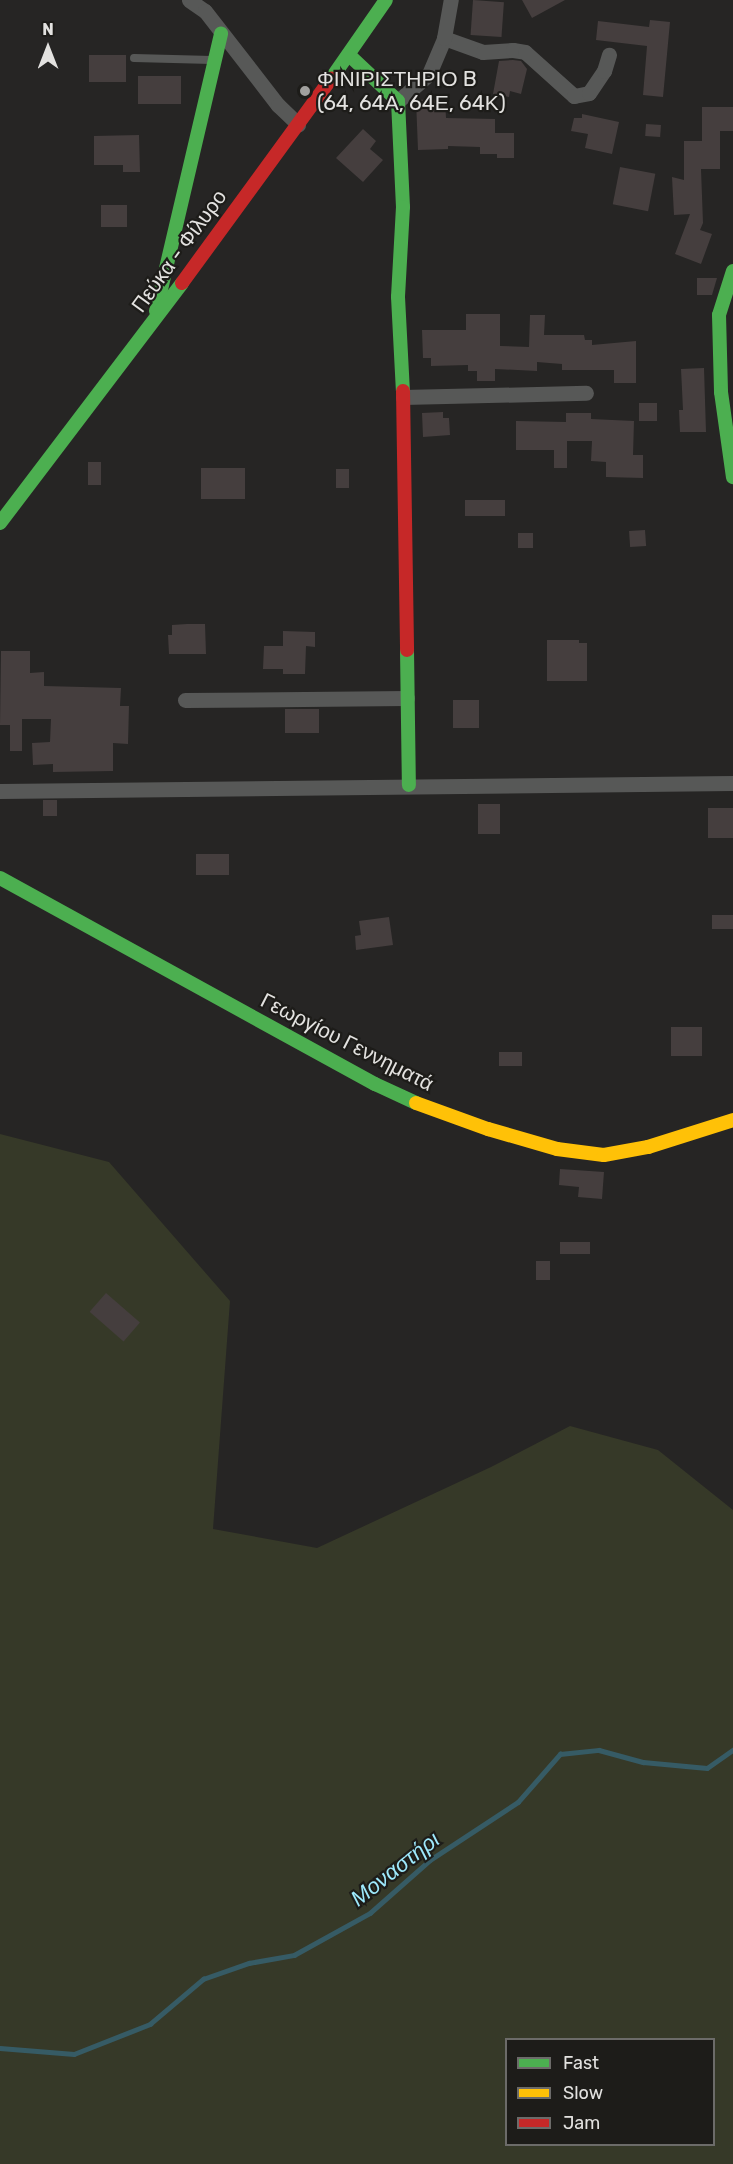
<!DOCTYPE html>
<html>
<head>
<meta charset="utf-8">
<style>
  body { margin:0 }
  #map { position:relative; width:733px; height:2164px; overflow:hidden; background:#262524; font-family:Rubik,sans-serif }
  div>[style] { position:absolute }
  .green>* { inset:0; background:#363928 }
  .stream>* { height:4.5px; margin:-2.25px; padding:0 2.25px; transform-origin:2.25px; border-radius:2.25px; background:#365b65 }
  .building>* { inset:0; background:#453e3e; transform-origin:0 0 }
  .lane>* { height:8px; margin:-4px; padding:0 4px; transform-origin:4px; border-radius:4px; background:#575857 }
  .street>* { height:15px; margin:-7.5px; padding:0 7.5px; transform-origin:7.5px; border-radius:7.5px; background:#575857 }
  .fast>* { height:14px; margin:-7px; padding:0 7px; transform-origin:7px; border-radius:7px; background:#4caf50 }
  .slow>* { height:14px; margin:-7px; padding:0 7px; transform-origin:7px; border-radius:7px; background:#ffc107 }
  .jam>* { height:14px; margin:-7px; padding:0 7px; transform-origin:7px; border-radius:7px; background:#c62828 }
  .dots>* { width:16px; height:16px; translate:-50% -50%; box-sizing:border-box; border:3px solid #1d1c19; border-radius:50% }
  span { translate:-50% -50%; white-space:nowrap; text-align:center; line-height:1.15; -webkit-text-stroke:4.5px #1d1c19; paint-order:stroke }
  .poi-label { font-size:21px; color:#e3e2e0 }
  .left { translate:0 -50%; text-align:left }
  .street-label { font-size:21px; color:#e3e2e0 }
  .water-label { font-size:22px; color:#9ee9fc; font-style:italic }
  .legend { position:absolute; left:505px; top:2038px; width:210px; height:108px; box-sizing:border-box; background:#1d1c19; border:2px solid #6c6b69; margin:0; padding:8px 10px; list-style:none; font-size:18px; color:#e3e2e0 }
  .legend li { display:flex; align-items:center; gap:12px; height:30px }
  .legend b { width:30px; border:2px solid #6c6b69 }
  .north { position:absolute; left:18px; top:18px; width:60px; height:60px; -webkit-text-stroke:4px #1d1c19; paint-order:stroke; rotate:0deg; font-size:16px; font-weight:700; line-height:24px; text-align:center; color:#e3e2e0 }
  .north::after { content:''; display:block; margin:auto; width:21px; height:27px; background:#e3e2e0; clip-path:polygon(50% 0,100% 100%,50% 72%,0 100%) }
</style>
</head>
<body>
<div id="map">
  <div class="green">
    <div style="clip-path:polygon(evenodd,0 1134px,109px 1162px,230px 1301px,213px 1529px,317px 1548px,491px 1467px,570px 1426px,658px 1450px,733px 1510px,733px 2164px,0 2164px,0 1134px,506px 2040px,714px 2040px,714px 2144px,506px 2144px,506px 2040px)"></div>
  </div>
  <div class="stream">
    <div style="left:0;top:2048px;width:74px;rotate:4.6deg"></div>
    <div style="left:74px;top:2054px;width:82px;rotate:-21.5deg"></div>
    <div style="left:150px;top:2024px;width:70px;rotate:-40.3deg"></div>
    <div style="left:203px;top:1979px;width:49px;rotate:-19.2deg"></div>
    <div style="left:249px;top:1963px;width:46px;rotate:-10.1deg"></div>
    <div style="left:294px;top:1955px;width:87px;rotate:-28.9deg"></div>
    <div style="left:370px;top:1913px;width:80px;rotate:-41.5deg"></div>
    <div style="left:430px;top:1860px;width:105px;rotate:-33.4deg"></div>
    <div style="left:518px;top:1802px;width:64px;rotate:-48.8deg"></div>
    <div style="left:560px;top:1754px;width:39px;rotate:-6deg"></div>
    <div style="left:599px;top:1750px;width:46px;rotate:15.3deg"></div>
    <div style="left:643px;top:1762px;width:64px;rotate:5.4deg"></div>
    <div style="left:707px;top:1768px;width:32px;rotate:-35deg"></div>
  </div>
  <div class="building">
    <div style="left:473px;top:0;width:31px;height:35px;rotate:4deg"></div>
    <div style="clip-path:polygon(522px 0,565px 0,532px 18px)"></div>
    <div style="clip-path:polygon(650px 20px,670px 22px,663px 97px,643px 95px,647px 46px,596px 40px,598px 21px,649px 27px)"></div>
    <div style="left:89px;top:55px;width:37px;height:27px"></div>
    <div style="clip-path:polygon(513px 60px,521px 61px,527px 69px,521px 94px,510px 91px,509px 97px,493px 94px,499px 61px)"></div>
    <div style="left:138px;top:76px;width:43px;height:28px"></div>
    <div style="clip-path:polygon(445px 99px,446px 118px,495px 119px,495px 133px,514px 133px,514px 158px,497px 158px,497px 154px,480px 154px,480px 147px,448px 146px,448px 149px,418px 150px,416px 100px)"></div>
    <div style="clip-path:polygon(702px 107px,733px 107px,733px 131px,720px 131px,720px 169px,701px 169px,703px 223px,700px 230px,712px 234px,701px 264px,675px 254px,690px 214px,674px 215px,672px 177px,684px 180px,684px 141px,702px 141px)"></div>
    <div style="clip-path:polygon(582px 114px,619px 122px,612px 154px,585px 148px,588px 134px,571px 131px,574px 118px,582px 118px)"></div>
    <div style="left:646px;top:124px;width:15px;height:12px;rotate:4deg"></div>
    <div style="clip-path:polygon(363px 129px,376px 141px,370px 149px,383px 160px,363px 182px,336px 158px)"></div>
    <div style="clip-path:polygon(139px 135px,140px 172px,123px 172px,123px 165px,94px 165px,94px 136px)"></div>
    <div style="left:620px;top:167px;width:36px;height:38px;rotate:11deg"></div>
    <div style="left:127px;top:205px;width:22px;height:26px;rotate:90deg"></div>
    <div style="clip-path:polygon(697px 278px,717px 278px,712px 295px,697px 295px)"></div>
    <div style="clip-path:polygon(466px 314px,500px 314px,500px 346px,529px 347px,530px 315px,545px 315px,544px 335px,584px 335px,585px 340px,592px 340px,592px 345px,636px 341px,636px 383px,614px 383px,614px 370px,562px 370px,562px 364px,537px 362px,537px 371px,495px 369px,495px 381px,477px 381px,477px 371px,468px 371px,468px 365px,431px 366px,431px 358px,423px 358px,422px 330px,466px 330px)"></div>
    <div style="clip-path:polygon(704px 368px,706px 432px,680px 432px,679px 410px,683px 410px,681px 369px)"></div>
    <div style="left:639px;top:403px;width:18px;height:18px"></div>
    <div style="clip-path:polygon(443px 412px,443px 418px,449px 418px,450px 435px,423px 437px,422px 413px)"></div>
    <div style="clip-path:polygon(566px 413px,591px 413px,591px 419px,634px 421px,633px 455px,643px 455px,643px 478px,606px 477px,606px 462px,591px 461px,592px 441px,567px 441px,567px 468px,554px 468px,554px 450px,516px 450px,516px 421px,566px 422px)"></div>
    <div style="left:88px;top:462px;width:13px;height:23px"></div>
    <div style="left:201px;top:468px;width:44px;height:31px"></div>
    <div style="left:336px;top:469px;width:13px;height:19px"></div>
    <div style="left:465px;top:500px;width:40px;height:16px"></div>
    <div style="left:645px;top:530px;width:16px;height:16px;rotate:86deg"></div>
    <div style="left:518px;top:533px;width:15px;height:15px"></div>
    <div style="clip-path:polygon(187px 624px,205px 624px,206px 654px,169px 654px,168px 635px,172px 635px,172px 625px)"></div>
    <div style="clip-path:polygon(283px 631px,315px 632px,315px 647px,306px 646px,305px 674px,283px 674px,283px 669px,263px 669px,264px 646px,283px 646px)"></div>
    <div style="clip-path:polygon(547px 640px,579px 640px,579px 643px,587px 643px,587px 681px,547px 681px)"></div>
    <div style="clip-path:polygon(1px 651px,30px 651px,30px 673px,44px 672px,44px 686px,121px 688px,120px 706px,129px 706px,128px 744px,113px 743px,113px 771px,53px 772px,53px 764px,33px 765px,32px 743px,50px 742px,51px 719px,22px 719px,22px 751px,10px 751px,10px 725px,0 725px)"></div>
    <div style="left:453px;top:700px;width:26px;height:28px"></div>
    <div style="left:285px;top:709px;width:34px;height:24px"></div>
    <div style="left:43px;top:800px;width:14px;height:16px"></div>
    <div style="left:478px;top:804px;width:22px;height:30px"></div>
    <div style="left:708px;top:808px;width:25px;height:30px"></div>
    <div style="left:196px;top:854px;width:33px;height:21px"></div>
    <div style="left:733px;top:915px;width:14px;height:21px;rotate:90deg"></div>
    <div style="clip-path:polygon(389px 917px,393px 945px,356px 950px,355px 936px,361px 935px,359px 921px)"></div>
    <div style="left:671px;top:1027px;width:31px;height:29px"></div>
    <div style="left:499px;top:1052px;width:23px;height:14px"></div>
    <div style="clip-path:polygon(560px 1169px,604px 1172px,602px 1199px,578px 1197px,579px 1187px,559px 1185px)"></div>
    <div style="left:560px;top:1242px;width:30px;height:12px"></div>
    <div style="left:536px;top:1261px;width:14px;height:19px"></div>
    <div style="left:106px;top:1293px;width:45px;height:25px;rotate:41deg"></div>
  </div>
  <div class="lane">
    <div style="left:134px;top:58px;width:78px;rotate:1.5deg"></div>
  </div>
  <div class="street">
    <div style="left:189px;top:0;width:19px;rotate:35deg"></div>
    <div style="left:205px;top:11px;width:119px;rotate:52.2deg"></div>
    <div style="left:278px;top:105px;width:28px;rotate:44deg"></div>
    <div style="left:444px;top:38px;width:41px;rotate:19.7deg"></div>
    <div style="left:483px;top:52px;width:30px;rotate:-4deg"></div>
    <div style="left:513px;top:50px;width:12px;rotate:9deg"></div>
    <div style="left:525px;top:52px;width:66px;rotate:41.9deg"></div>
    <div style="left:574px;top:96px;width:15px;rotate:-11deg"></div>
    <div style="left:589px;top:93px;width:27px;rotate:-56deg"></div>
    <div style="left:604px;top:71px;width:17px;rotate:-73deg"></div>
    <div style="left:398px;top:101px;width:41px;rotate:-41.1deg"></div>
    <div style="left:429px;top:74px;width:39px;rotate:-67deg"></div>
    <div style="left:444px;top:38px;width:39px;rotate:-80deg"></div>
    <div style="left:403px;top:397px;width:183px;rotate:-1.3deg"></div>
    <div style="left:185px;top:700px;width:222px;rotate:-0.5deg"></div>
    <div style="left:0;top:791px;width:733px;rotate:-0.63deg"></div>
  </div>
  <div class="fast">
    <div style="left:349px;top:55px;width:67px;rotate:43.2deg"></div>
    <div style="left:398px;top:101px;width:106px;rotate:87.3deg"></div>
    <div style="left:403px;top:207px;width:90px;rotate:93.2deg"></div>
    <div style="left:398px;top:297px;width:94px;rotate:87deg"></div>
    <div style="left:331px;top:79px;width:96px;rotate:-55.2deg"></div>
    <div style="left:733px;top:271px;width:46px;rotate:107.7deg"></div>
    <div style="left:719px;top:315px;width:77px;rotate:88.5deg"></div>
    <div style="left:721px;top:392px;width:86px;rotate:82deg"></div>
    <div style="left:156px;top:311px;width:285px;rotate:-76.8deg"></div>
    <div style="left:0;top:523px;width:301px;rotate:-52.8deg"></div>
    <div style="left:407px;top:650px;width:135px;rotate:89.2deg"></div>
    <div style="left:0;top:878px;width:428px;rotate:28.8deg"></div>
    <div style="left:375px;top:1084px;width:45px;rotate:24.9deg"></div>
  </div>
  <div class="slow">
    <div style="left:416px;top:1103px;width:77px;rotate:19.9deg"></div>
    <div style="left:488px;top:1129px;width:72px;rotate:16.2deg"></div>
    <div style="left:557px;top:1149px;width:47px;rotate:7.3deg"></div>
    <div style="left:604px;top:1155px;width:45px;rotate:-10.3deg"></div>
    <div style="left:648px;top:1147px;width:89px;rotate:-17.6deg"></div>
  </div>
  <div class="jam">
    <div style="left:182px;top:283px;width:253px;rotate:-53.9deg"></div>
    <div style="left:403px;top:391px;width:259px;rotate:89.1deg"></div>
  </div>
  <div class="dots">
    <div style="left:305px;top:91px;background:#a1a09e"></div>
  </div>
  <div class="poi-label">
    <span class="left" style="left:317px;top:91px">ΦΙΝΙΡΙΣΤΗΡΙΟ B<br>(64, 64Α, 64Ε, 64Κ)</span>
  </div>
  <div class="street-label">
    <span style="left:179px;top:251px;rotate:-54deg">Πεύκα - Φίλυρο</span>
    <span style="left:347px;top:1042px;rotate:27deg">Γεωργίου Γεννηματά</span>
  </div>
  <div class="water-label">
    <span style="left:395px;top:1869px;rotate:-38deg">Μοναστήρι</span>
  </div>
  <ul class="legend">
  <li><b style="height:8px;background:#4caf50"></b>Fast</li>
  <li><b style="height:8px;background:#ffc107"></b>Slow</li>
  <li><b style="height:8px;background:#c62828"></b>Jam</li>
  </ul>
  <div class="north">N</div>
</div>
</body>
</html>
